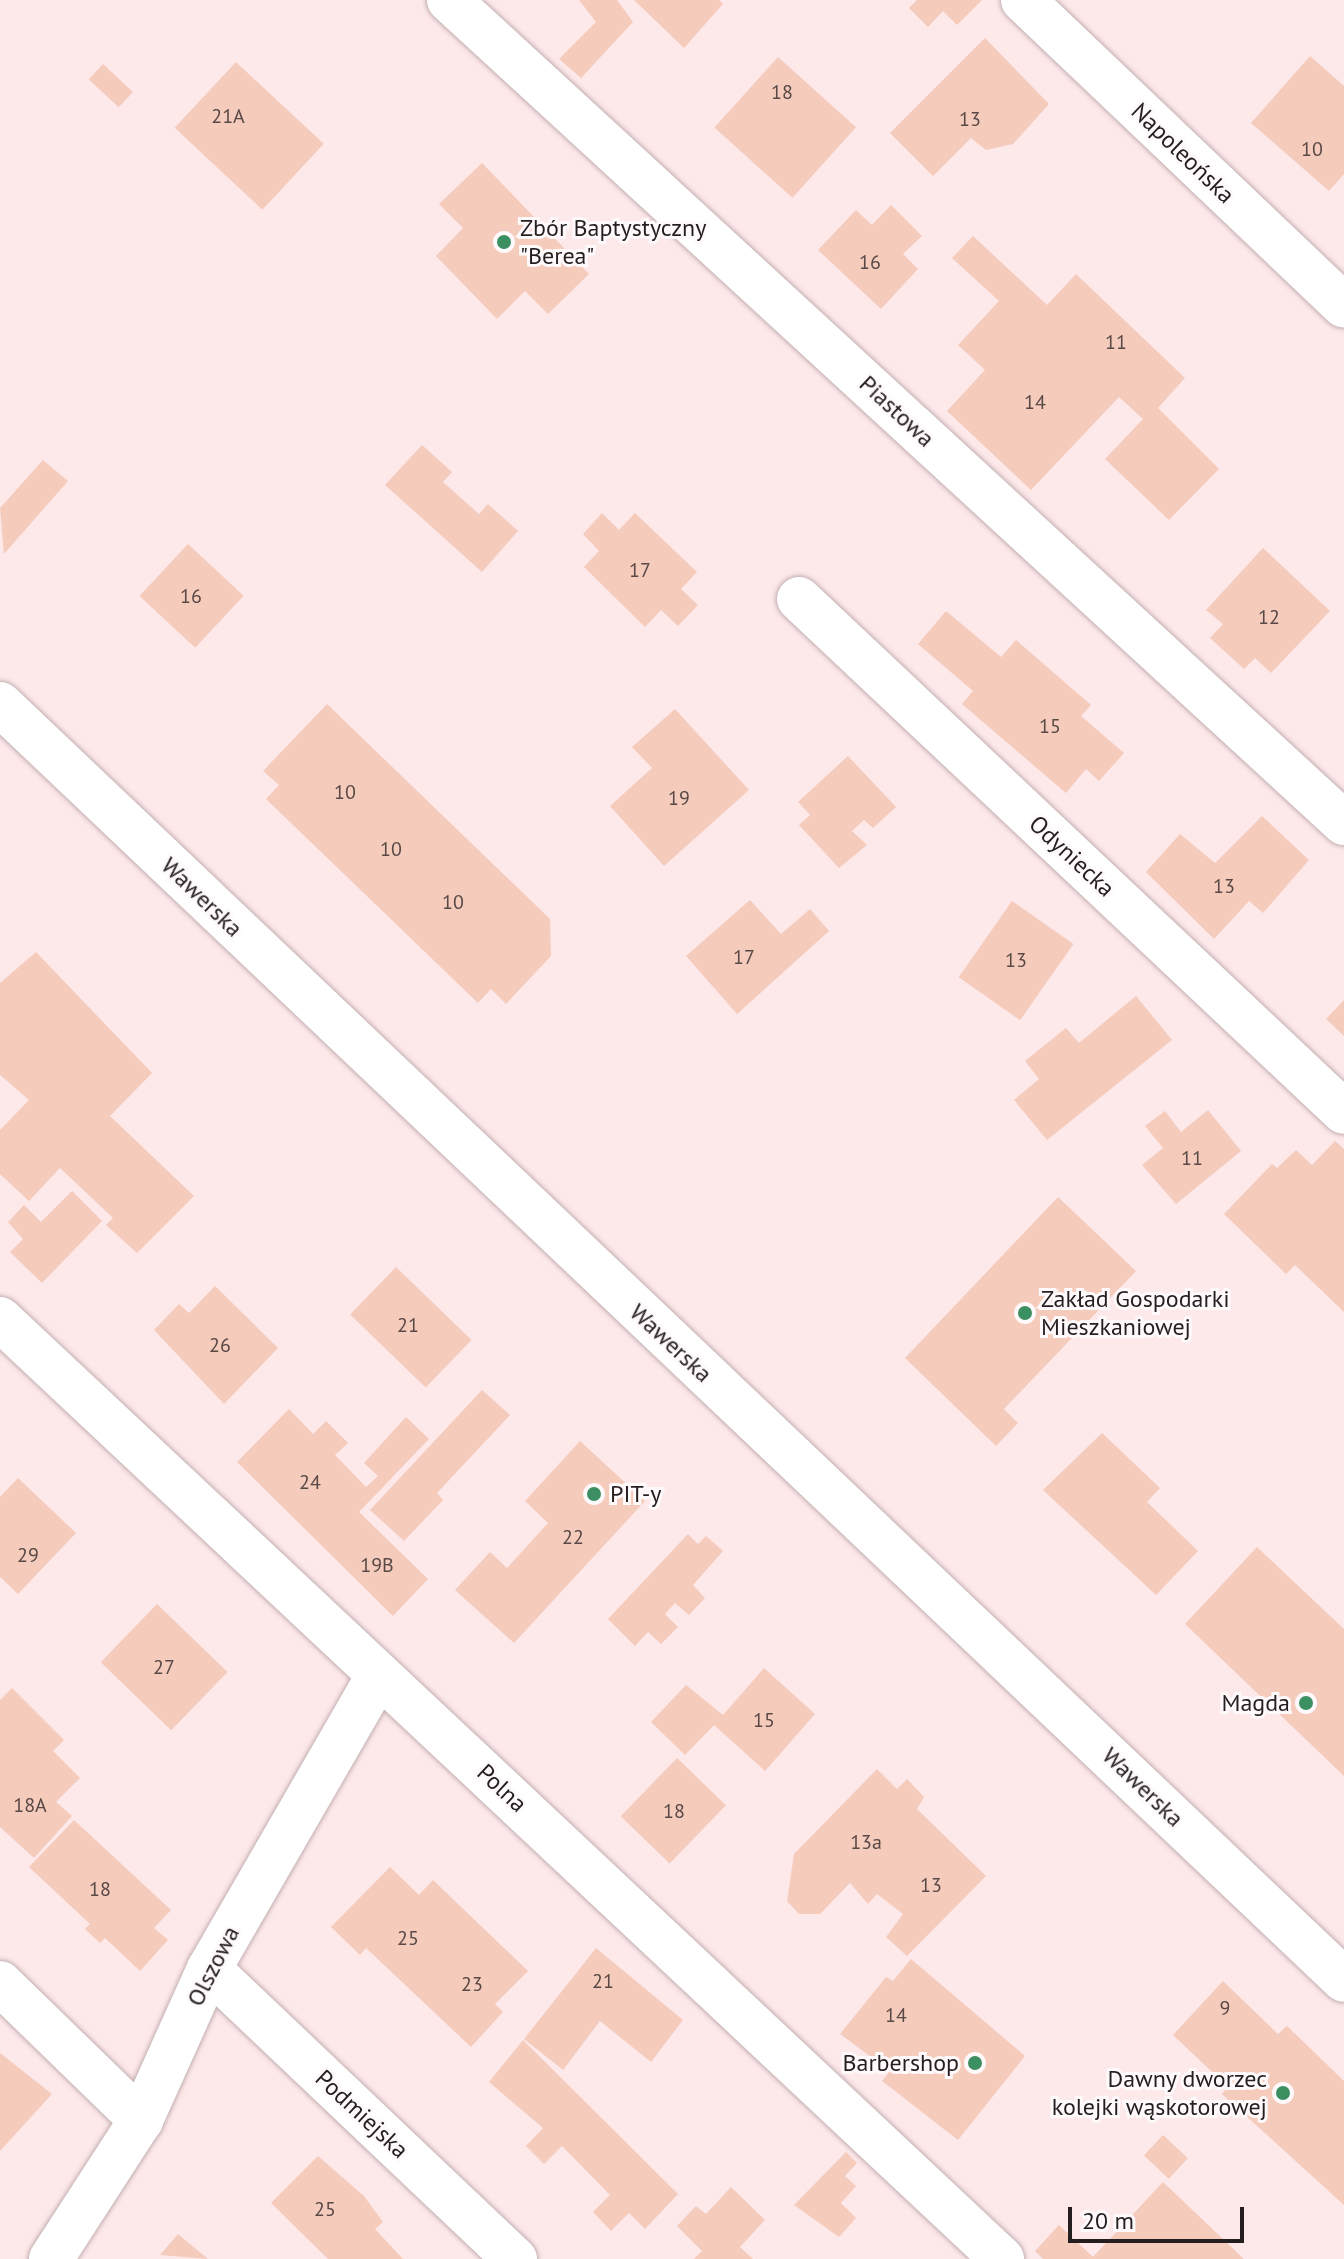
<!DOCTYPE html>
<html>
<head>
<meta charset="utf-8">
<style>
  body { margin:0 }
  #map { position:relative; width:1344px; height:2259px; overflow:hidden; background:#fde8ea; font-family:"PT Sans",sans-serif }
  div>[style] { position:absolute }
  .building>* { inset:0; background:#f5cbbc; transform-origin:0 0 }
  .roads { filter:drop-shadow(0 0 2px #c3afb1) drop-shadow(0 0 2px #c3afb1) }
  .street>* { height:44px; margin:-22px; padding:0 22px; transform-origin:22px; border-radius:22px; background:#fff }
  .secondary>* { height:44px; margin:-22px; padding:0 22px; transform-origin:22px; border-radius:22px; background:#fff }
  .dots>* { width:22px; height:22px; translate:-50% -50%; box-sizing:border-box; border:4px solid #fefafb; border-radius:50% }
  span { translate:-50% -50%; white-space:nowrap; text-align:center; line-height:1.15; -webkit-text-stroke:6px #fefafb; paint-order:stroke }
  .number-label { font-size:20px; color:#594946 }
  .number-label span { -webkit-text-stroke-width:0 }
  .street-label { font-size:24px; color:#251e1f }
  .poi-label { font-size:24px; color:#251e1f }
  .left { translate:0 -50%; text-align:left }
  .right { translate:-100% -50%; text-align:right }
  .scale { position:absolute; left:1068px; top:2207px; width:176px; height:36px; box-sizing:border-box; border:4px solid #251e1f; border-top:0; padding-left:10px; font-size:24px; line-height:28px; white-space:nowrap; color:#251e1f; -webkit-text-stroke:6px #fefafb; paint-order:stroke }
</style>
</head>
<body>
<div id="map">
  <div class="building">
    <div style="clip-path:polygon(579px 0,617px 0,633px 22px,581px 78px,559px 59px,596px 22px)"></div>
    <div style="clip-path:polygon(634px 0,719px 0,723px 4px,684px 48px)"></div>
    <div style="clip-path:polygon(917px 0,982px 0,957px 25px,943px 11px,928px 27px,909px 8px)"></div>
    <div style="clip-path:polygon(985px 38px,1049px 104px,1013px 144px,986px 150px,971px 138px,933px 176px,890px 133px)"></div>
    <div style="clip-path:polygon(1310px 56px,1344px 86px,1344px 174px,1329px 191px,1251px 123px)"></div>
    <div style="left:778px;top:57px;width:105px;height:95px;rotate:42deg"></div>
    <div style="left:236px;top:62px;width:120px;height:90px;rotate:43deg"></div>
    <div style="left:103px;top:64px;width:41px;height:21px;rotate:43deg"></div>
    <div style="clip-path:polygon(482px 163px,589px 274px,548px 314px,525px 291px,497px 319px,436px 256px,463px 228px,439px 204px)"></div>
    <div style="clip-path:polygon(891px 205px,922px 236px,903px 254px,918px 269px,881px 309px,818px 250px,856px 210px,872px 225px)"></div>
    <div style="clip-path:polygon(973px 236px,1047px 305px,1076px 274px,1185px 378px,1158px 408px,1219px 469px,1169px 520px,1105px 459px,1143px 419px,1119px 397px,1031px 490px,947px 411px,985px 370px,958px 345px,999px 301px,952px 258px)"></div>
    <div style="clip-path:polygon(422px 445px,452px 472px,443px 482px,479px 514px,488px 504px,518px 531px,482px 572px,385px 485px)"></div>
    <div style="clip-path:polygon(43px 460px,68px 481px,4px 554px,0 508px)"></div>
    <div style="clip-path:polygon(602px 513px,619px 530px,635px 513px,697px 572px,681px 589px,698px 605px,678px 626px,661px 610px,645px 627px,584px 567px,599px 551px,583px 534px)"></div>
    <div style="left:188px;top:544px;width:76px;height:71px;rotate:43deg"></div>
    <div style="clip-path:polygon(1263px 548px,1330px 611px,1271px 673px,1255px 658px,1244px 669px,1210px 638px,1223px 624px,1206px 610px)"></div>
    <div style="clip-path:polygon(946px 611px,1001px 657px,1016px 640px,1091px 705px,1081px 716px,1124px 753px,1099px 781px,1086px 769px,1066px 793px,962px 704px,973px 691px,918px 644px)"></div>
    <div style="clip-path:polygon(327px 704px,550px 919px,551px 956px,506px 1004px,491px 989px,478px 1003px,266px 799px,279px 785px,263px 771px)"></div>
    <div style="clip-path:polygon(675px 709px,749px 790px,664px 866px,610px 806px,652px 768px,632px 747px)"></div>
    <div style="clip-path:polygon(848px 756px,896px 807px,873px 828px,864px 820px,852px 831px,867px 845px,839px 868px,799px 825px,810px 815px,798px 802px)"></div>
    <div style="clip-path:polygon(1262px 816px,1309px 860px,1263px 913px,1249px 901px,1214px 939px,1146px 872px,1180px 834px,1215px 863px)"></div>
    <div style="clip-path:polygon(750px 900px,781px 934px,810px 909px,829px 931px,737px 1014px,686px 956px)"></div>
    <div style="left:1012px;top:901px;width:75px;height:93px;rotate:35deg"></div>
    <div style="clip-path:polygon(36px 952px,152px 1073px,110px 1116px,194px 1196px,137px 1253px,106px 1225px,113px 1218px,60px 1168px,29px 1201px,0 1174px,0 1130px,29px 1100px,0 1075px,0 983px)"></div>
    <div style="clip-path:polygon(1136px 996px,1172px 1040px,1047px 1140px,1014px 1100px,1039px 1079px,1025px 1061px,1066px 1028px,1079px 1043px)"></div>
    <div style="clip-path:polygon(1344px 1000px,1344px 1036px,1326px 1019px)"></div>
    <div style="clip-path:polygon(1208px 1110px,1241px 1151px,1176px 1204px,1142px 1165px,1163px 1148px,1145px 1126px,1165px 1111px,1181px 1132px)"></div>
    <div style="clip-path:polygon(1335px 1141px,1344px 1149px,1344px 1312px,1295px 1265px,1286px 1274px,1224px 1214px,1272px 1164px,1277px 1168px,1296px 1150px,1312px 1165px)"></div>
    <div style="clip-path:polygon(72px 1191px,102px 1221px,42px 1283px,10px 1252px,23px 1239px,8px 1222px,24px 1205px,41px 1222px)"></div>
    <div style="clip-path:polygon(1058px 1197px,1136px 1271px,1004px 1409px,1018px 1423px,996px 1446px,905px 1358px)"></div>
    <div style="left:396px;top:1267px;width:105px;height:66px;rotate:44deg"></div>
    <div style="clip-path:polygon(215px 1286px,278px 1348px,224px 1404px,154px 1330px,179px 1304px,189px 1313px)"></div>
    <div style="clip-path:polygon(482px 1390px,510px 1415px,437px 1493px,443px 1500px,404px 1541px,370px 1510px)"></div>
    <div style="clip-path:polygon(289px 1409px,313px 1434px,326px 1421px,348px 1443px,335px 1455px,366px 1487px,378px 1476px,364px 1463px,406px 1417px,429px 1439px,359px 1512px,428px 1579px,393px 1616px,237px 1462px)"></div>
    <div style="clip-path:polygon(1102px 1433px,1160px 1488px,1147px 1502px,1198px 1551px,1156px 1595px,1043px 1490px)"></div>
    <div style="clip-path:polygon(580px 1441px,645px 1501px,514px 1643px,455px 1590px,490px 1552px,507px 1568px,548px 1523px,525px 1501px)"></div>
    <div style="clip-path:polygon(18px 1478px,76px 1533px,18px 1594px,0 1577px,0 1497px)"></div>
    <div style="clip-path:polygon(688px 1534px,698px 1544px,706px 1536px,723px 1551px,693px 1585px,705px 1598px,689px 1615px,675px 1603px,665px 1614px,678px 1627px,661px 1644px,648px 1632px,635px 1646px,608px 1619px)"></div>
    <div style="clip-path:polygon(1257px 1547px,1344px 1629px,1344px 1776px,1185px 1624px)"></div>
    <div style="left:157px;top:1604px;width:98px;height:81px;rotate:44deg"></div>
    <div style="clip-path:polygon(764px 1668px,815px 1714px,765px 1771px,714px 1725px,685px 1755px,651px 1722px,686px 1685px,723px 1715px)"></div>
    <div style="clip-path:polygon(12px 1688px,64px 1740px,53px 1751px,80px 1778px,56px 1802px,72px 1816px,34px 1858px,0 1827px,0 1700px)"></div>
    <div style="left:677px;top:1758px;width:68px;height:81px;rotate:44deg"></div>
    <div style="clip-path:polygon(877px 1769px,897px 1789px,907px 1779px,924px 1797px,917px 1809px,986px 1876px,907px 1956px,886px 1937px,903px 1914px,877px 1894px,868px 1904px,850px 1883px,820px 1914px,799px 1914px,787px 1901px,794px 1854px)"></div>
    <div style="clip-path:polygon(74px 1820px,171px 1910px,154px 1928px,168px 1940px,140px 1971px,105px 1938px,100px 1943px,85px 1929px,90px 1924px,29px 1867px)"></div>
    <div style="clip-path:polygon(390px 1867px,419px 1895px,433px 1880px,528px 1971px,495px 2004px,503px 2012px,471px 2047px,366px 1948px,360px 1955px,331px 1927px)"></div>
    <div style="clip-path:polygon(596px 1948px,683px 2020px,651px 2062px,600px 2021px,563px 2070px,524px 2039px)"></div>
    <div style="clip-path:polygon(911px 1959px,1025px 2056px,958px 2140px,882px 2081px,890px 2071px,840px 2034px,886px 1977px,893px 1981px)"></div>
    <div style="clip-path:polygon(1223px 1981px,1278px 2034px,1287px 2026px,1344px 2081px,1344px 2205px,1222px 2094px,1228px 2087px,1173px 2035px)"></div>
    <div style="clip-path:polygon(523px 2040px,678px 2194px,645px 2229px,629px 2213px,611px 2231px,593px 2212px,610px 2195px,562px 2146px,544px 2164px,526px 2146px,543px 2128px,489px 2082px)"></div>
    <div style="clip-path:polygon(0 2053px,52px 2094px,0 2151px)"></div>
    <div style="left:1163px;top:2135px;width:34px;height:28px;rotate:43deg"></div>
    <div style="clip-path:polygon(846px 2152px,857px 2163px,845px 2176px,856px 2186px,841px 2203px,856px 2218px,839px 2237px,794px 2205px)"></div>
    <div style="clip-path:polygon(318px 2156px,364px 2196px,383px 2222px,375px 2229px,403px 2259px,328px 2259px,271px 2203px)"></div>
    <div style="clip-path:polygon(1163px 2182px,1244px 2259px,1043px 2259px,1035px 2251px,1059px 2225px,1093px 2257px)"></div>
    <div style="clip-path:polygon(731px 2187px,765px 2220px,740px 2247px,753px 2259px,694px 2259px,702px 2251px,677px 2226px,696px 2206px,706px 2214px)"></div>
    <div style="clip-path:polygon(178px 2234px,208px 2259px,160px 2255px)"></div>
  </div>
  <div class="roads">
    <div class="street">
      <div style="left:449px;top:0;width:1216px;rotate:42.6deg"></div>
      <div style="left:1023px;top:0;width:443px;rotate:43.6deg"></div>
      <div style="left:799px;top:599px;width:748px;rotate:43.27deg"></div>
      <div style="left:0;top:1319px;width:1374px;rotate:43.17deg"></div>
      <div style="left:209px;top:1969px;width:422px;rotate:43.5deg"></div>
      <div style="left:0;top:1983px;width:197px;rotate:44.2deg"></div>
      <div style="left:51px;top:2259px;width:166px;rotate:-57.1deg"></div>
      <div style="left:141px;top:2120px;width:166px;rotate:-65.8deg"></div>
      <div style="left:209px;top:1969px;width:340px;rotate:-60deg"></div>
    </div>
    <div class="secondary">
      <div style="left:0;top:704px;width:1853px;rotate:43.51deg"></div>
    </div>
  </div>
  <div class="dots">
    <div style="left:504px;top:242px;background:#3b8f61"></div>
    <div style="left:1025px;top:1313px;background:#3b8f61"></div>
    <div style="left:594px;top:1494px;background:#3b8f61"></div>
    <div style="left:1306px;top:1703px;background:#3b8f61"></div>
    <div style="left:975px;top:2063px;background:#3b8f61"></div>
    <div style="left:1283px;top:2093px;background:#3b8f61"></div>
  </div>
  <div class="number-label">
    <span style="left:782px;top:92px">18</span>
    <span style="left:228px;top:116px">21A</span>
    <span style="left:970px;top:119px">13</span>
    <span style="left:1312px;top:149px">10</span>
    <span style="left:870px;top:262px">16</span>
    <span style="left:1116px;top:342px">11</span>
    <span style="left:1035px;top:402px">14</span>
    <span style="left:640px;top:570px">17</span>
    <span style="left:191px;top:596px">16</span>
    <span style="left:1269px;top:617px">12</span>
    <span style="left:1050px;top:726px">15</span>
    <span style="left:345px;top:792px">10</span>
    <span style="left:679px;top:798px">19</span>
    <span style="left:391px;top:849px">10</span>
    <span style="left:1224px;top:886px">13</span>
    <span style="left:453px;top:902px">10</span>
    <span style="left:744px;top:957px">17</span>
    <span style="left:1016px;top:960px">13</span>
    <span style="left:1192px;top:1158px">11</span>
    <span style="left:408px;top:1325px">21</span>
    <span style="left:220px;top:1345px">26</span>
    <span style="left:310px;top:1482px">24</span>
    <span style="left:573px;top:1537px">22</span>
    <span style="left:28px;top:1555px">29</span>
    <span style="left:377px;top:1565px">19B</span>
    <span style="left:164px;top:1667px">27</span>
    <span style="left:764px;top:1720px">15</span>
    <span style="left:30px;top:1805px">18A</span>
    <span style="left:674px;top:1811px">18</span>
    <span style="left:866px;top:1842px">13a</span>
    <span style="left:931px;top:1885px">13</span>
    <span style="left:100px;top:1889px">18</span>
    <span style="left:408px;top:1938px">25</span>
    <span style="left:603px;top:1981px">21</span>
    <span style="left:472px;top:1984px">23</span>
    <span style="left:1225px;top:2008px">9</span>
    <span style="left:896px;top:2015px">14</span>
    <span style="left:325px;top:2209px">25</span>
  </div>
  <div class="street-label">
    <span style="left:1183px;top:153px;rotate:44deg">Napoleońska</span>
    <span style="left:897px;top:411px;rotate:43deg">Piastowa</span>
    <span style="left:1072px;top:856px;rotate:43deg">Odyniecka</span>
    <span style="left:202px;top:897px;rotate:44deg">Wawerska</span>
    <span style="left:671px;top:1343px;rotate:43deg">Wawerska</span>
    <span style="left:1143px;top:1787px;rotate:44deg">Wawerska</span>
    <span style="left:502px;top:1788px;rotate:43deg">Polna</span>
    <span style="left:213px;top:1966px;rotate:-63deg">Olszowa</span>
    <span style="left:362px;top:2114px;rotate:43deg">Podmiejska</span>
  </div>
  <div class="poi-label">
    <span class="left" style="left:520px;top:242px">Zbór Baptystyczny<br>"Berea"</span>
    <span class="left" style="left:1041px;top:1313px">Zakład Gospodarki<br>Mieszkaniowej</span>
    <span class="left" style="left:610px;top:1494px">PIT-y</span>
    <span class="right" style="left:1290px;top:1703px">Magda</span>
    <span class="right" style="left:959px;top:2063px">Barbershop</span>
    <span class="right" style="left:1267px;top:2093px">Dawny dworzec<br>kolejki wąskotorowej</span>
  </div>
  <div class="scale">20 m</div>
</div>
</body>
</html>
